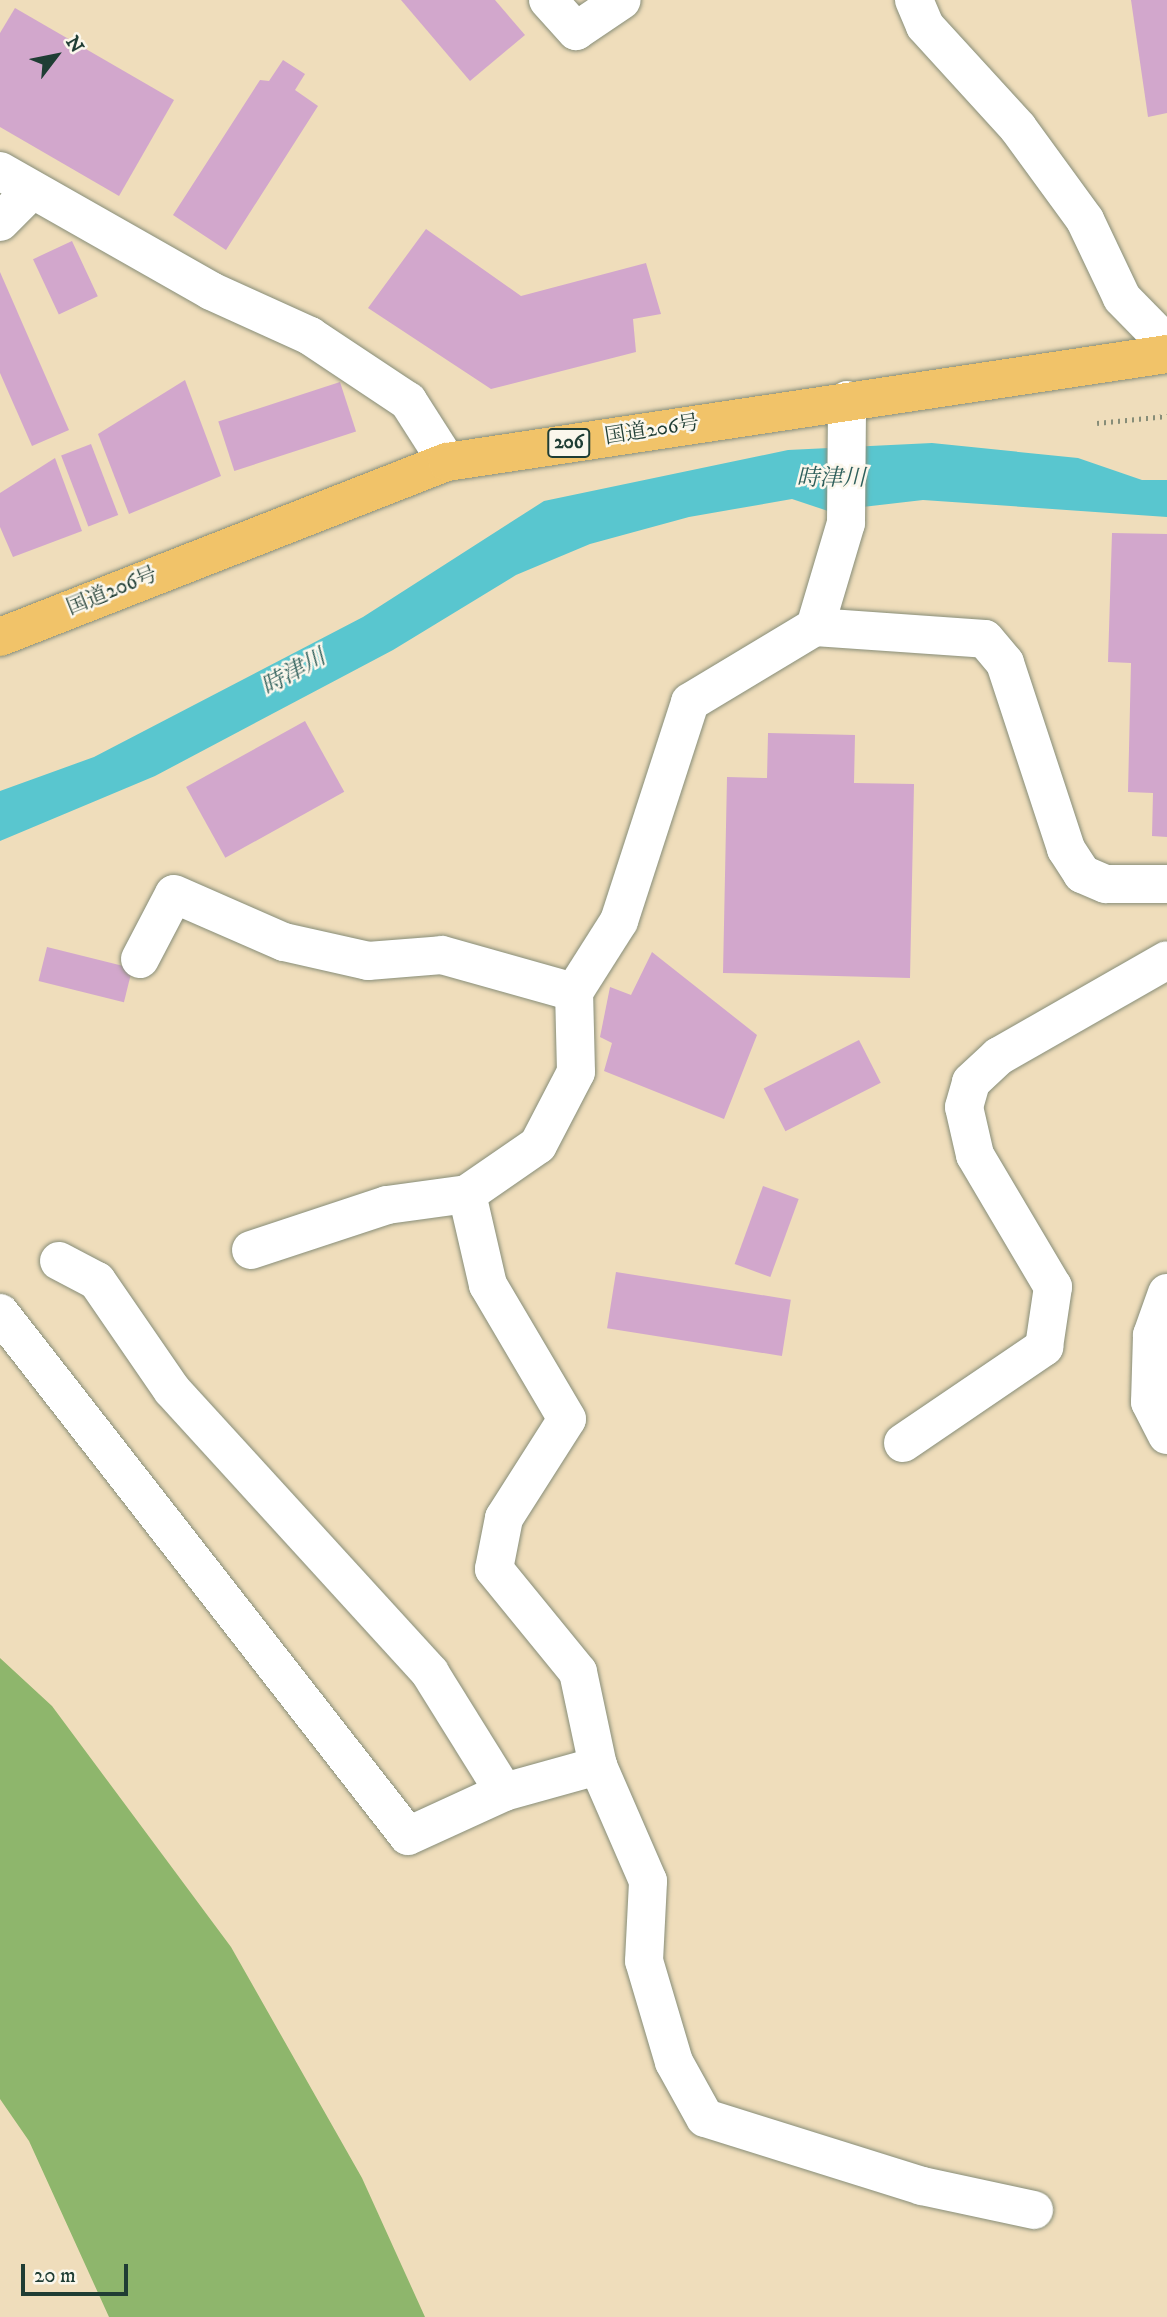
<!DOCTYPE html>
<html>
<head>
<meta charset="utf-8">
<style>
  body { margin:0 }
  #map { position:relative; width:1167px; height:2317px; overflow:hidden; background:#efddbb; font-family:"IM FELL DW Pica","Noto Serif JP",serif }
  div>[style] { position:absolute }
  .forest>* { inset:0; background:#8eb66c }
  .water>* { inset:0; background:#59c6cf }
  .building>* { inset:0; background:#d2a7cc; transform-origin:0 0 }
  .path>* { height:4.5px; margin-top:-2.25px; transform-origin:0; background:repeating-linear-gradient(90deg,#878d78 0 2px,transparent 0 7px) }
  .roads { filter:drop-shadow(0 0 2px #878d78) drop-shadow(0 0 2px #878d78) }
  .minor>* { height:38px; margin:-19px; padding:0 19px; transform-origin:19px; border-radius:19px; background:#fff }
  .trunk>* { height:38px; margin:-19px; padding:0 19px; transform-origin:19px; border-radius:19px; background:#f1c369 }
  span { translate:-50% -50%; white-space:nowrap; text-align:center; line-height:1.15; -webkit-text-stroke:5px #fbf7ec; paint-order:stroke }
  .shield-label span { padding:2px 5px; background:#fbf7ec; border:2px solid; border-radius:5px; -webkit-text-stroke-width:0 }
  .shield-label { font-size:19px; color:#1f3d34; font-weight:700 }
  .street-label { font-size:21px; color:#1f3d34 }
  .water-label { font-size:23px; color:#2e5f5b; font-style:italic }
  .north { position:absolute; left:21px; top:21px; width:70px; height:70px; -webkit-text-stroke:5px #fbf7ec; paint-order:stroke; rotate:58deg; font-size:19px; font-weight:700; line-height:28px; text-align:center; color:#1f3d34 }
  .north::after { content:''; display:block; margin:auto; width:24px; height:32px; background:#1f3d34; clip-path:polygon(50% 0,100% 100%,50% 72%,0 100%) }
  .scale { position:absolute; left:21px; top:2264px; width:107px; height:32px; box-sizing:border-box; border:4px solid #1f3d34; border-top:0; padding-left:9px; font-size:21px; line-height:24px; white-space:nowrap; color:#1f3d34; -webkit-text-stroke:5px #fbf7ec; paint-order:stroke }
</style>
</head>
<body>
<div id="map">
  <div class="forest">
    <div style="clip-path:polygon(0 1658px,52px 1706px,231px 1947px,362px 2178px,425px 2317px,109px 2317px,29px 2141px,0 2099px)"></div>
  </div>
  <div class="water">
    <div style="clip-path:polygon(932px 443px,1078px 458px,1142px 480px,1167px 480px,1167px 517px,923px 500px,828px 511px,792px 499px,689px 517px,590px 544px,516px 575px,393px 650px,155px 776px,0 841px,0 791px,94px 757px,363px 617px,544px 501px,788px 450px)"></div>
  </div>
  <div class="building">
    <div style="clip-path:polygon(401px 0,495px 0,525px 35px,470px 81px)"></div>
    <div style="clip-path:polygon(1131px 0,1167px 0,1167px 113px,1148px 117px)"></div>
    <div style="clip-path:polygon(15px 8px,174px 100px,119px 196px,0 127px,0 33px)"></div>
    <div style="clip-path:polygon(283px 60px,305px 74px,295px 90px,318px 106px,226px 250px,173px 215px,260px 80px,269px 81px)"></div>
    <div style="clip-path:polygon(426px 229px,521px 296px,646px 263px,661px 314px,633px 319px,636px 352px,491px 389px,368px 308px)"></div>
    <div style="left:72px;top:241px;width:61px;height:43px;rotate:65deg"></div>
    <div style="clip-path:polygon(0 272px,69px 430px,32px 446px,0 373px)"></div>
    <div style="clip-path:polygon(185px 380px,221px 476px,129px 514px,98px 434px)"></div>
    <div style="left:340px;top:382px;width:52px;height:128px;rotate:72deg"></div>
    <div style="left:91px;top:444px;width:76px;height:32px;rotate:69deg"></div>
    <div style="clip-path:polygon(55px 458px,82px 531px,13px 557px,0 527px,0 493px)"></div>
    <div style="clip-path:polygon(1112px 533px,1167px 534px,1167px 837px,1152px 836px,1153px 793px,1128px 792px,1131px 663px,1108px 662px)"></div>
    <div style="left:305px;top:721px;width:81px;height:136px;rotate:61deg"></div>
    <div style="clip-path:polygon(768px 733px,855px 735px,854px 783px,914px 784px,910px 978px,723px 973px,727px 777px,767px 778px)"></div>
    <div style="left:47px;top:947px;width:88px;height:35px;rotate:14deg"></div>
    <div style="clip-path:polygon(652px 952px,757px 1035px,724px 1119px,604px 1071px,612px 1043px,600px 1037px,610px 987px,631px 995px)"></div>
    <div style="left:859px;top:1040px;width:48px;height:107px;rotate:63deg"></div>
    <div style="left:763px;top:1186px;width:38px;height:83px;rotate:20deg"></div>
    <div style="left:616px;top:1272px;width:177px;height:57px;rotate:9deg"></div>
  </div>
  <div class="path">
    <div style="left:1097px;top:423px;width:70px;rotate:-5.7deg"></div>
  </div>
  <div class="roads">
    <div class="minor">
      <div style="left:548px;top:0;width:42px;rotate:47.9deg"></div>
      <div style="left:576px;top:31px;width:55px;rotate:-34deg"></div>
      <div style="left:914px;top:0;width:28px;rotate:67deg"></div>
      <div style="left:925px;top:26px;width:138px;rotate:47.6deg"></div>
      <div style="left:1018px;top:128px;width:114px;rotate:53.9deg"></div>
      <div style="left:1085px;top:220px;width:86px;rotate:64.6deg"></div>
      <div style="left:1122px;top:298px;width:64px;rotate:45.6deg"></div>
      <div style="left:0;top:171px;width:243px;rotate:29.6deg"></div>
      <div style="left:211px;top:291px;width:109px;rotate:24.4deg"></div>
      <div style="left:310px;top:336px;width:118px;rotate:33.6deg"></div>
      <div style="left:408px;top:401px;width:72px;rotate:57.4deg"></div>
      <div style="left:0;top:222px;width:44px;rotate:-45deg"></div>
      <div style="left:815px;top:627px;width:109px;rotate:-73.4deg"></div>
      <div style="left:846px;top:523px;width:123px;rotate:-89.5deg"></div>
      <div style="left:140px;top:959px;width:73px;rotate:-62.4deg"></div>
      <div style="left:174px;top:894px;width:120px;rotate:23.6deg"></div>
      <div style="left:284px;top:942px;width:86px;rotate:12.7deg"></div>
      <div style="left:368px;top:961px;width:74px;rotate:-4.6deg"></div>
      <div style="left:442px;top:955px;width:137px;rotate:15.7deg"></div>
      <div style="left:251px;top:1250px;width:143px;rotate:-18.3deg"></div>
      <div style="left:387px;top:1205px;width:81px;rotate:-7.8deg"></div>
      <div style="left:59px;top:1261px;width:43px;rotate:27.8deg"></div>
      <div style="left:97px;top:1281px;width:132px;rotate:55.5deg"></div>
      <div style="left:172px;top:1390px;width:383px;rotate:47.6deg"></div>
      <div style="left:430px;top:1673px;width:140px;rotate:58.1deg"></div>
      <div style="left:1167px;top:1293px;width:45px;rotate:109.7deg"></div>
      <div style="left:1152px;top:1335px;width:67px;rotate:91.7deg"></div>
      <div style="left:1150px;top:1402px;width:37px;rotate:63deg"></div>
      <div style="left:0;top:1313px;width:663px;rotate:52.04deg"></div>
      <div style="left:408px;top:1836px;width:106px;rotate:-24.6deg"></div>
      <div style="left:504px;top:1792px;width:98px;rotate:-15.5deg"></div>
      <div style="left:903px;top:1443px;width:171px;rotate:-34.2deg"></div>
      <div style="left:1044px;top:1347px;width:61px;rotate:-81.5deg"></div>
      <div style="left:1053px;top:1287px;width:153px;rotate:-120.6deg"></div>
      <div style="left:975px;top:1155px;width:49px;rotate:-102.9deg"></div>
      <div style="left:964px;top:1107px;width:26px;rotate:-74deg"></div>
      <div style="left:971px;top:1082px;width:38px;rotate:-43deg"></div>
      <div style="left:999px;top:1056px;width:193px;rotate:-29.7deg"></div>
      <div style="left:1034px;top:2210px;width:115px;rotate:-167.9deg"></div>
      <div style="left:922px;top:2186px;width:227px;rotate:-162.6deg"></div>
      <div style="left:705px;top:2118px;width:64px;rotate:-119deg"></div>
      <div style="left:674px;top:2062px;width:105px;rotate:-106.5deg"></div>
      <div style="left:644px;top:1961px;width:80px;rotate:-87.1deg"></div>
      <div style="left:648px;top:1881px;width:125px;rotate:-113.5deg"></div>
      <div style="left:598px;top:1766px;width:96px;rotate:-102deg"></div>
      <div style="left:578px;top:1672px;width:133px;rotate:-129.2deg"></div>
      <div style="left:494px;top:1569px;width:52px;rotate:-78.9deg"></div>
      <div style="left:504px;top:1518px;width:117px;rotate:-57.5deg"></div>
      <div style="left:567px;top:1419px;width:156px;rotate:-120.5deg"></div>
      <div style="left:488px;top:1285px;width:93px;rotate:-103deg"></div>
      <div style="left:467px;top:1194px;width:86px;rotate:-34.6deg"></div>
      <div style="left:538px;top:1145px;width:82px;rotate:-62.5deg"></div>
      <div style="left:576px;top:1072px;width:80px;rotate:-91.4deg"></div>
      <div style="left:574px;top:992px;width:84px;rotate:-57.6deg"></div>
      <div style="left:619px;top:921px;width:230px;rotate:-72deg"></div>
      <div style="left:690px;top:702px;width:146px;rotate:-31deg"></div>
      <div style="left:815px;top:627px;width:170px;rotate:4deg"></div>
      <div style="left:985px;top:639px;width:31px;rotate:50deg"></div>
      <div style="left:1005px;top:663px;width:196px;rotate:71.8deg"></div>
      <div style="left:1066px;top:849px;width:30px;rotate:57deg"></div>
      <div style="left:1082px;top:874px;width:26px;rotate:23deg"></div>
      <div style="left:1106px;top:884px;width:61px"></div>
    </div>
    <div class="trunk">
      <div style="left:0;top:637px;width:480px;rotate:-21.4deg"></div>
      <div style="left:447px;top:462px;width:728px;rotate:-8.53deg"></div>
    </div>
  </div>
  <div class="shield-label">
    <span style="left:569px;top:443px">206</span>
  </div>
  <div class="street-label">
    <span style="left:652px;top:430px;rotate:-9deg">国道206号</span>
    <span style="left:112px;top:591px;rotate:-22deg">国道206号</span>
  </div>
  <div class="water-label">
    <span style="left:831px;top:479px">時津川</span>
    <span style="left:294px;top:673px;rotate:-29deg">時津川</span>
  </div>
  <div class="north">N</div>
  <div class="scale">20 m</div>
</div>
</body>
</html>
